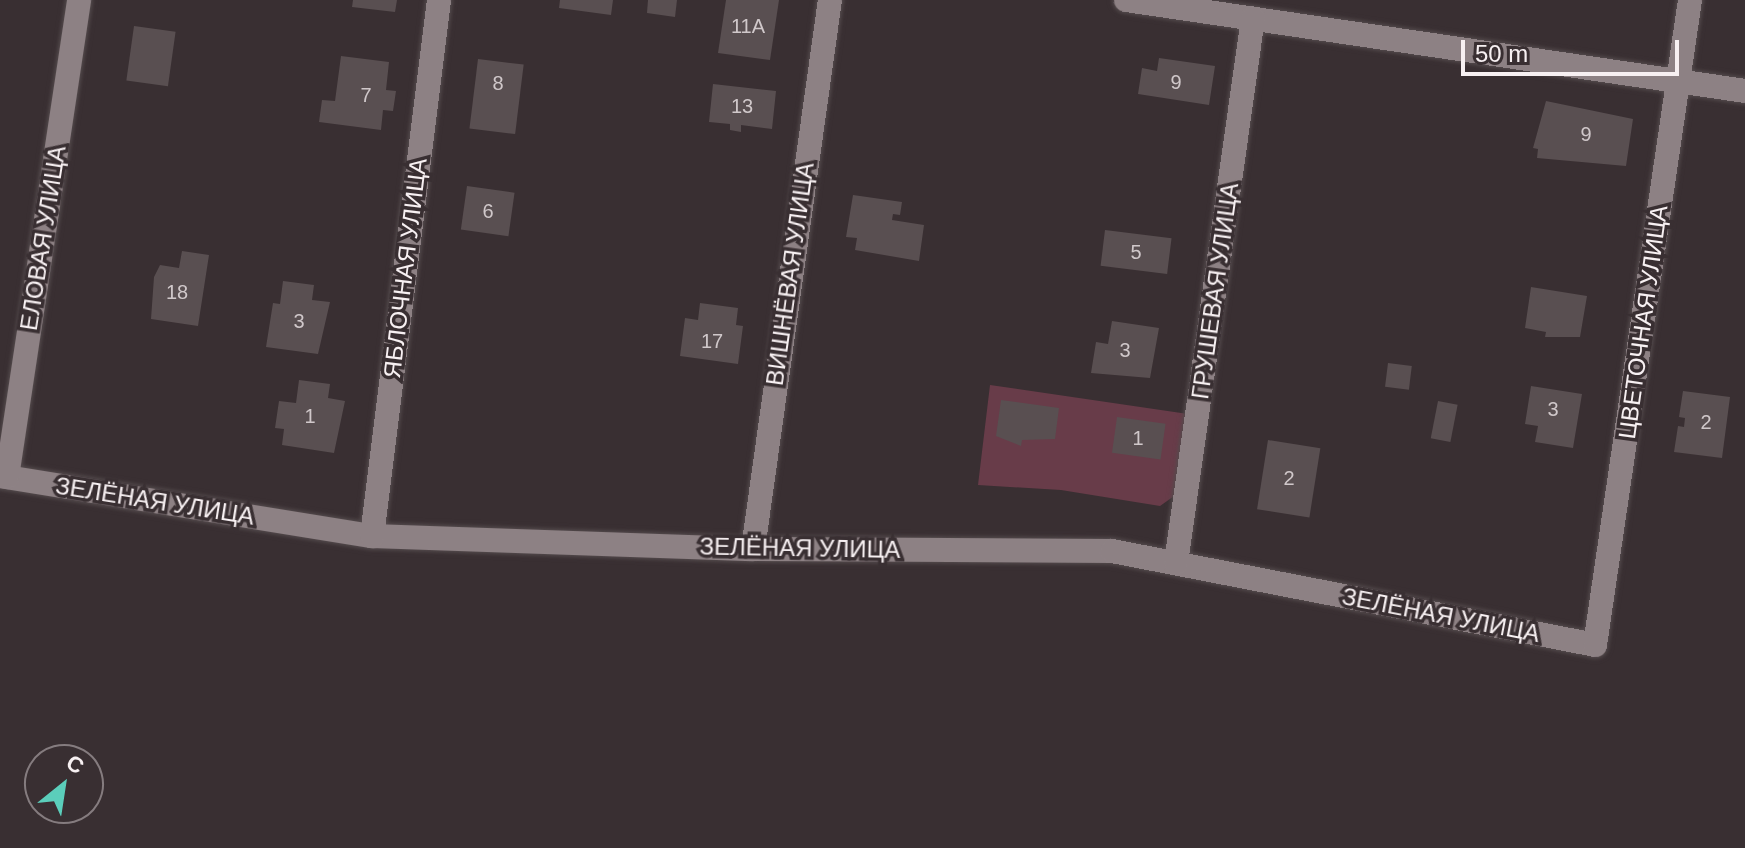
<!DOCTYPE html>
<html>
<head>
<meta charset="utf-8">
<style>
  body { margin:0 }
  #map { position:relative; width:1745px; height:848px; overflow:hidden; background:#392f32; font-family:Arial,sans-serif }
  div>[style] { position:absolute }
  .green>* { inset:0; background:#683c49 }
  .building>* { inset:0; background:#594f51; transform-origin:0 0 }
  .roads { filter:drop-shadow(0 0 2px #544b4d) drop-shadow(0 0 2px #544b4d) }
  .street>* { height:24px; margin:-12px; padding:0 12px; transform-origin:12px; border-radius:12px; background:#8d8184 }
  span { translate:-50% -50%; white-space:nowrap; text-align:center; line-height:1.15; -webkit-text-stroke:7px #392f32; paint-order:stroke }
  .number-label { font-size:20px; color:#d0c8ca }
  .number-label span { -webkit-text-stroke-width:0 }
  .street-label { font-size:24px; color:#f7f0f2 }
  .north { position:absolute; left:24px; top:744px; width:80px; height:80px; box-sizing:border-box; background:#392f32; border:2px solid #857c7f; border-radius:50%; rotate:30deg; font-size:22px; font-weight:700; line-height:32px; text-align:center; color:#f7f0f2 }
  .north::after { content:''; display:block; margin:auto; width:28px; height:36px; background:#5bcebb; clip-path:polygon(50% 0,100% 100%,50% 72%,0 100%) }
  .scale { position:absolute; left:1461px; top:40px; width:218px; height:36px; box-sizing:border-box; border:4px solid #f7f0f2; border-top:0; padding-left:10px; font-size:24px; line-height:28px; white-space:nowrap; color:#f7f0f2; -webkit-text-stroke:6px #392f32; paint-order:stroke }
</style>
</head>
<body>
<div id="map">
  <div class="green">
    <div style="clip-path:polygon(990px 385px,1188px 414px,1177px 494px,1160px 506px,1061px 490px,978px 485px)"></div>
  </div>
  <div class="building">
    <div style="clip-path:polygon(353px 0,397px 0,395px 12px,352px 7px)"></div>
    <div style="clip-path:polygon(560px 0,613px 0,611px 15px,559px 8px)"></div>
    <div style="clip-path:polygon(648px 0,677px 0,675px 17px,647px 13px)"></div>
    <div style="clip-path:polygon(726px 0,779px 0,770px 60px,718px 53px)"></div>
    <div style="left:134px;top:26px;width:42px;height:55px;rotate:8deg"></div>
    <div style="clip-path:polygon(341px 56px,389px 62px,386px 90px,396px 91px,393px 111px,383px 110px,381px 130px,319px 122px,322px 100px,335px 101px)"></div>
    <div style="clip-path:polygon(1159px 58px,1215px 66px,1209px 105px,1138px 94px,1142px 68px,1157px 71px)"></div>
    <div style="left:478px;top:59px;width:46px;height:70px;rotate:7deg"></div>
    <div style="clip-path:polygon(713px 84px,776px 91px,772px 129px,741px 125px,741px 132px,730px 130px,730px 124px,709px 122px)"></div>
    <div style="clip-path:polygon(1546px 101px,1633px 119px,1626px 166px,1537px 158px,1538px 149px,1533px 148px)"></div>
    <div style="left:467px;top:186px;width:48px;height:44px;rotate:8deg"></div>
    <div style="clip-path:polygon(853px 195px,902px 202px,900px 215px,893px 214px,892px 220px,924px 225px,919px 261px,855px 250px,857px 238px,846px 237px)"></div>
    <div style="left:1105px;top:230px;width:67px;height:36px;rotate:7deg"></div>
    <div style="clip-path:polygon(182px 251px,209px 255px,198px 326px,151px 319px,154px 277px,160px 265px,179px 268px)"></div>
    <div style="clip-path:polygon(283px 281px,314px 285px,312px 300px,330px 302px,318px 354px,266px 347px,273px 303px,280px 304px)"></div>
    <div style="clip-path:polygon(1531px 287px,1587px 296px,1580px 337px,1545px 337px,1546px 332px,1525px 328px)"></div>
    <div style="clip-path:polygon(700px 303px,738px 308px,736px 325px,743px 326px,738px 364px,680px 356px,685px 318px,698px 320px)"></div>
    <div style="clip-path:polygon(1112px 321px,1159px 328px,1150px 378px,1091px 373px,1096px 342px,1108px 344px)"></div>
    <div style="left:1388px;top:363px;width:24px;height:24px;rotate:7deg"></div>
    <div style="clip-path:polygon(299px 380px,330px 384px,328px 398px,345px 401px,334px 453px,282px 445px,284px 429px,275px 428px,279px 401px,296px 403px)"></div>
    <div style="clip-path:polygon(1531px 386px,1582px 394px,1573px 448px,1535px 442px,1538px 426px,1525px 424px)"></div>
    <div style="clip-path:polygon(1683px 391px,1730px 397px,1722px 458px,1674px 452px,1678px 426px,1684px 427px,1685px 418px,1679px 417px)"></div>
    <div style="clip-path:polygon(1001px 400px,1059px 408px,1055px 439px,1022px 440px,1021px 446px,996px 436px)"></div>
    <div style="left:1438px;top:401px;width:20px;height:38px;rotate:11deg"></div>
    <div style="left:1117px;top:417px;width:49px;height:36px;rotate:8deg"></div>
    <div style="left:1268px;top:440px;width:53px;height:70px;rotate:9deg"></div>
  </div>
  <div class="roads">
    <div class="street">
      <div style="left:1126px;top:0;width:626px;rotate:8.36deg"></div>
      <div style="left:0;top:476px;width:377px;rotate:9.2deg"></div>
      <div style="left:372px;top:536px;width:381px;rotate:2deg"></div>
      <div style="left:753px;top:549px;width:359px;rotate:0.3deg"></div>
      <div style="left:1112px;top:551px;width:492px;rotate:11deg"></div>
      <div style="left:1595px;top:645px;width:652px;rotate:-81.62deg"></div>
      <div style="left:7px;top:477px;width:482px;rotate:-81.4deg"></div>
      <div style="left:372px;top:536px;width:540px;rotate:-82.87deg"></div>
      <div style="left:753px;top:549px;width:554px;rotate:-82.02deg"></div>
      <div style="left:1176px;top:563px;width:550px;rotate:-81.96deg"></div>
    </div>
  </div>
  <div class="number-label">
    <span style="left:748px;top:26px">11А</span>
    <span style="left:1176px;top:82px">9</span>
    <span style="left:498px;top:83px">8</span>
    <span style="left:366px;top:95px">7</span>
    <span style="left:742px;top:106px">13</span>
    <span style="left:1586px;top:134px">9</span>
    <span style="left:488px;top:211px">6</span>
    <span style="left:1136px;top:252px">5</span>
    <span style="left:177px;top:292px">18</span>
    <span style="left:299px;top:321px">3</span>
    <span style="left:712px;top:341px">17</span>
    <span style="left:1125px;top:350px">3</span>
    <span style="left:1553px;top:409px">3</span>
    <span style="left:310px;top:416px">1</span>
    <span style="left:1706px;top:422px">2</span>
    <span style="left:1138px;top:438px">1</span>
    <span style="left:1289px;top:478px">2</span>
  </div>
  <div class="street-label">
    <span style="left:43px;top:238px;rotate:-81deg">ЕЛОВАЯ УЛИЦА</span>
    <span style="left:405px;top:268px;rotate:-83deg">ЯБЛОЧНАЯ УЛИЦА</span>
    <span style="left:790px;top:274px;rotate:-82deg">ВИШНЁВАЯ УЛИЦА</span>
    <span style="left:1215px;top:291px;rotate:-82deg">ГРУШЕВАЯ УЛИЦА</span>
    <span style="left:1643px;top:322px;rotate:-82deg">ЦВЕТОЧНАЯ УЛИЦА</span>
    <span style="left:155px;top:501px;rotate:9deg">ЗЕЛЁНАЯ УЛИЦА</span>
    <span style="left:800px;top:548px;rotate:1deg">ЗЕЛЁНАЯ УЛИЦА</span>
    <span style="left:1441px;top:615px;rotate:11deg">ЗЕЛЁНАЯ УЛИЦА</span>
  </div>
  <div class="north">С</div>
  <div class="scale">50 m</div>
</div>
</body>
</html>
